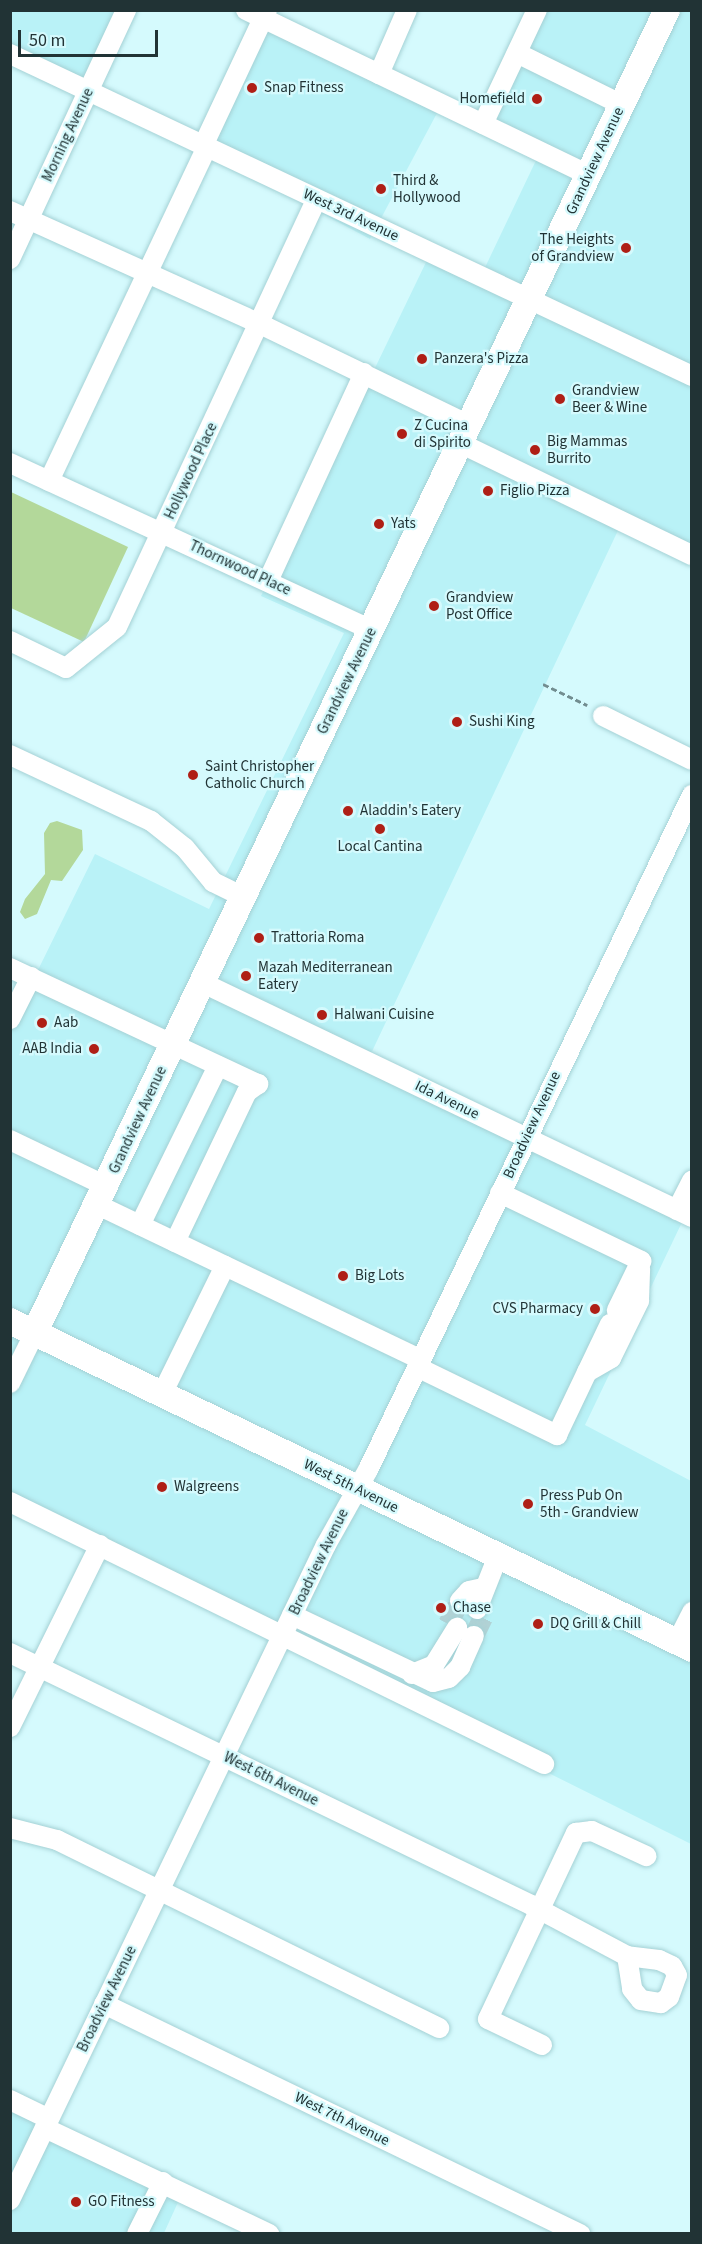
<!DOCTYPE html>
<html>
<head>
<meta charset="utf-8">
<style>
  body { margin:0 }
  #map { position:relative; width:702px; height:2244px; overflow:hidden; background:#d5fafd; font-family:"Source Sans 3",sans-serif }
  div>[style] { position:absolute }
  .built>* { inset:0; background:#b9f2f7; transform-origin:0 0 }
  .green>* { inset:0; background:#b3d89a }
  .minor-tunnel>* { height:20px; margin-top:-10px; transform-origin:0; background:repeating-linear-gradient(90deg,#b1d2d5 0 20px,transparent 0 30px) }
  .path>* { height:3px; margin-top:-1.5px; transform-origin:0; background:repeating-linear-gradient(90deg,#728d90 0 6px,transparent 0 9px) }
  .roads { filter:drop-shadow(0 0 2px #a4d1d5) drop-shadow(0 0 2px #a4d1d5) }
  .minor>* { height:20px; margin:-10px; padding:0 10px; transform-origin:10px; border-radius:10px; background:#fff }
  .major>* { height:26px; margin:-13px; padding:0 13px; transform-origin:13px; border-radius:13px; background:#fff }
  .dots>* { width:16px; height:16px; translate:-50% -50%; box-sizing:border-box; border:3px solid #d5fafd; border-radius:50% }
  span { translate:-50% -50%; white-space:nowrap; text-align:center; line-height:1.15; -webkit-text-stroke:4.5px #d5fafd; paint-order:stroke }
  .poi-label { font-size:15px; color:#213335 }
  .left { translate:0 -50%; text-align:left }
  .right { translate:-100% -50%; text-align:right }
  .street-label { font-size:15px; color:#213335 }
  .frame { position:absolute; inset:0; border:12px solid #213335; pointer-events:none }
  .scale { position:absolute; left:18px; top:30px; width:140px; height:27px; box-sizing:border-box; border:3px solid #213335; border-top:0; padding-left:8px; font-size:18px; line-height:21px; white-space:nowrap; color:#213335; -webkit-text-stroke:4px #d5fafd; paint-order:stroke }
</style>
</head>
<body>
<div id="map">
  <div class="built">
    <div style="clip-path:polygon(11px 11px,131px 11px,91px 94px,11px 57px)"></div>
    <div style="clip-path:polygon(539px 11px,691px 11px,691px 555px,622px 522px,367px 1062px,684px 1218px,585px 1425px,691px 1481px,691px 1844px,11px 1505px,10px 1027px,95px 854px,209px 909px,344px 633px,261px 596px,363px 382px,374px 370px,430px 254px,480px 278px,540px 152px,484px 125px)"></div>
    <div style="left:261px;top:18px;width:200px;height:144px;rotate:28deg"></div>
    <div style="clip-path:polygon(10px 2097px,58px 2132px,184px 2189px,164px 2233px,11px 2233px)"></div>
  </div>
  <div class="green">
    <div style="clip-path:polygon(11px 492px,128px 547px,84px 642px,11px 608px)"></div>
    <div style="clip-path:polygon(57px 821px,82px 830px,83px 850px,62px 881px,51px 880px,37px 914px,25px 919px,20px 912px,25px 899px,45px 874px,44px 833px,50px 823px)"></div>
  </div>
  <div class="minor-tunnel">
    <div style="left:448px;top:1624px;width:26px;rotate:-62deg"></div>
    <div style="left:474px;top:1636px;width:25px;rotate:-64deg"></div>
  </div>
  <div class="path">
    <div style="left:543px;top:684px;width:49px;rotate:25.5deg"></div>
  </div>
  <div class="roads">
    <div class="minor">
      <div style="left:246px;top:10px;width:381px;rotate:25.7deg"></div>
      <div style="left:517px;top:53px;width:117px;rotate:26.3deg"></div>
      <div style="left:10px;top:54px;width:754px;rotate:25.27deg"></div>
      <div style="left:379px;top:74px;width:70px;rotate:-66.4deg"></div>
      <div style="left:483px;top:124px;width:126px;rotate:-64.7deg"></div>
      <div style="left:203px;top:146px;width:150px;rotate:-64.8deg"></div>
      <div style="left:10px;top:211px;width:274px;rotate:24.3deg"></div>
      <div style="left:260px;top:324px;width:232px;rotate:25.8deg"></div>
      <div style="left:10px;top:259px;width:275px;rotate:-65deg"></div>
      <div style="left:460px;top:443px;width:258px;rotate:25.8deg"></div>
      <div style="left:10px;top:463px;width:398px;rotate:24.8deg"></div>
      <div style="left:49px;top:481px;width:369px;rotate:-64.7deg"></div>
      <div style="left:268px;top:581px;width:229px;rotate:-65.2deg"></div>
      <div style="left:10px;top:641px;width:62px;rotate:25.7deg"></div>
      <div style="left:66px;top:668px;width:65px;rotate:-38.8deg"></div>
      <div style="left:117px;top:627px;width:472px;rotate:-65deg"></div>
      <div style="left:603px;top:716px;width:99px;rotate:26.3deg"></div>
      <div style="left:10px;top:755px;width:156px;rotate:25.1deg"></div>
      <div style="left:151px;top:821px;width:43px;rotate:38.5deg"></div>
      <div style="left:185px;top:848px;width:44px;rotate:50.5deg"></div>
      <div style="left:213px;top:882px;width:34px;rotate:26deg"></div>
      <div style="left:10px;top:968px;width:274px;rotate:25.1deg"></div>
      <div style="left:203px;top:983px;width:542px;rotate:25.57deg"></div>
      <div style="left:10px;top:1019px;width:47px;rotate:-63.4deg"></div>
      <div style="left:10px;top:1140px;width:106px;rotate:25.6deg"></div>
      <div style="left:500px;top:1193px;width:157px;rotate:25.7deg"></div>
      <div style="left:641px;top:1261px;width:55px;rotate:116.1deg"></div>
      <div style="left:98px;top:1205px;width:357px;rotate:25.6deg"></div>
      <div style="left:677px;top:1210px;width:33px;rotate:-63deg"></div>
      <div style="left:140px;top:1225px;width:177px;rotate:-63.9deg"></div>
      <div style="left:175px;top:1242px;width:166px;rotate:-64.4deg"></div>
      <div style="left:247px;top:1092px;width:14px;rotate:-36deg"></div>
      <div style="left:417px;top:1367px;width:156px;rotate:25.9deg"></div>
      <div style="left:557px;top:1435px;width:123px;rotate:-64.5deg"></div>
      <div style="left:587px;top:1372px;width:28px;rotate:-30deg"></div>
      <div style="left:611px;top:1358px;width:64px;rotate:-63.8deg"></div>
      <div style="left:639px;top:1301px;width:32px;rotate:-88deg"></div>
      <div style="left:10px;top:1383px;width:57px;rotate:-63.9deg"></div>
      <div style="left:161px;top:1396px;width:145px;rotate:-63.8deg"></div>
      <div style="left:10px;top:1502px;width:595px;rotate:26.13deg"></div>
      <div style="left:460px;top:1601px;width:13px;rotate:-48deg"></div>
      <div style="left:469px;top:1591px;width:14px;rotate:-12deg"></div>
      <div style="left:477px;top:1609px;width:57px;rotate:-68.4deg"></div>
      <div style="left:292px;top:1615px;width:156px;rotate:25.4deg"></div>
      <div style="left:433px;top:1682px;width:16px;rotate:-14deg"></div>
      <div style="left:449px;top:1678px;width:16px;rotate:-45deg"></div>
      <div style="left:460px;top:1667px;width:34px;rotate:-66deg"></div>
      <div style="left:677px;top:1642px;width:34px;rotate:-63deg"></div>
      <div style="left:10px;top:1653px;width:579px;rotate:25.81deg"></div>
      <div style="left:531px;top:1905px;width:109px;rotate:28deg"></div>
      <div style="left:627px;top:1956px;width:33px;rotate:81deg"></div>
      <div style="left:632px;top:1989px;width:14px;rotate:51deg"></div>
      <div style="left:641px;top:2000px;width:20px;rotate:9deg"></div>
      <div style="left:661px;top:2003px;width:10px;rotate:-37deg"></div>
      <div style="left:669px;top:1997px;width:23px;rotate:-70deg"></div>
      <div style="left:677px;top:1975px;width:10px;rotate:-119deg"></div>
      <div style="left:672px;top:1966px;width:14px;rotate:-155deg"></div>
      <div style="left:659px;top:1960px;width:32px;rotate:-173deg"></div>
      <div style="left:412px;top:1674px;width:24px;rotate:-22deg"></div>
      <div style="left:434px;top:1665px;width:44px;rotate:-58.1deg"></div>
      <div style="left:10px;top:1727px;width:203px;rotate:-63.7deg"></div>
      <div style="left:10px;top:1828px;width:49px;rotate:14.3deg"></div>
      <div style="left:57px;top:1840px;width:426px;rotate:26.2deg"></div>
      <div style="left:104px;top:2004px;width:529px;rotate:25.79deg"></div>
      <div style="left:542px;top:2045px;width:60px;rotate:-154.3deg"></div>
      <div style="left:488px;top:2019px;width:206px;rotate:-64.7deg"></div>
      <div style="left:576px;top:1833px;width:16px;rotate:-7deg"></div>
      <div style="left:592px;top:1831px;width:60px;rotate:24.8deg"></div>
      <div style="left:10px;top:2100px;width:43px;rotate:26deg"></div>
      <div style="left:45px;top:2128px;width:248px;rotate:25.3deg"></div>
      <div style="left:10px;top:2200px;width:727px;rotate:-64.25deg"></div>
      <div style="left:326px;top:1545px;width:86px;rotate:-60.8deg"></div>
      <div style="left:368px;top:1470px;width:749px;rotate:-64.36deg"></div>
      <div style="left:137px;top:2234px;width:58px;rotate:-63.4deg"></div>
    </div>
    <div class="major">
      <div style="left:10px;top:1321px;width:757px;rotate:25.68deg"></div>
      <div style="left:35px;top:1332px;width:1465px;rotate:-64.45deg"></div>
    </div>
  </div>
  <div class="dots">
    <div style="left:252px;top:88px;background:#af1f16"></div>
    <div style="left:537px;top:99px;background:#af1f16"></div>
    <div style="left:381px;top:189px;background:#af1f16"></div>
    <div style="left:626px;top:248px;background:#af1f16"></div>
    <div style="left:422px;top:359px;background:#af1f16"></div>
    <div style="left:560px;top:399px;background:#af1f16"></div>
    <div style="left:402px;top:434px;background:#af1f16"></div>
    <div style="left:535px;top:450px;background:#af1f16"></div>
    <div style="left:488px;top:491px;background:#af1f16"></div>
    <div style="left:379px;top:524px;background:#af1f16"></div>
    <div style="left:434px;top:606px;background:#af1f16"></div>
    <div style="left:457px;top:722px;background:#af1f16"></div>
    <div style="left:193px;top:775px;background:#af1f16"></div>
    <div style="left:348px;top:811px;background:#af1f16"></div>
    <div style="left:380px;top:829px;background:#af1f16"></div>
    <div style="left:259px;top:938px;background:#af1f16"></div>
    <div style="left:246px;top:976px;background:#af1f16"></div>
    <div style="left:322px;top:1015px;background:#af1f16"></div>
    <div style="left:42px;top:1023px;background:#af1f16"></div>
    <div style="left:94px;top:1049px;background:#af1f16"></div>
    <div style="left:343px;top:1276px;background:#af1f16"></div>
    <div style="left:595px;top:1309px;background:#af1f16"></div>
    <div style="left:162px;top:1487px;background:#af1f16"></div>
    <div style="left:528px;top:1504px;background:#af1f16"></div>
    <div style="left:441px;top:1608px;background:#af1f16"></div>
    <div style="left:538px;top:1624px;background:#af1f16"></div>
    <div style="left:76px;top:2202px;background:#af1f16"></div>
  </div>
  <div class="poi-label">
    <span class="left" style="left:264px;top:88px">Snap Fitness</span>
    <span class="right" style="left:525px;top:99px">Homefield</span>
    <span class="left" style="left:393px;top:189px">Third &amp;<br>Hollywood</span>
    <span class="right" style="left:614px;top:248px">The Heights<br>of Grandview</span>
    <span class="left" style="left:434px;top:359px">Panzera's Pizza</span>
    <span class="left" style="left:572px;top:399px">Grandview<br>Beer &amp; Wine</span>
    <span class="left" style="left:414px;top:434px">Z Cucina<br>di Spirito</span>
    <span class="left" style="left:547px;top:450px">Big Mammas<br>Burrito</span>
    <span class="left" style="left:500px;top:491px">Figlio Pizza</span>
    <span class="left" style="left:391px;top:524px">Yats</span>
    <span class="left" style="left:446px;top:606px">Grandview<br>Post Office</span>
    <span class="left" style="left:469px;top:722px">Sushi King</span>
    <span class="left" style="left:205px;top:775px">Saint Christopher<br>Catholic Church</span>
    <span class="left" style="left:360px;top:811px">Aladdin's Eatery</span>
    <span style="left:380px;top:847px">Local Cantina</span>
    <span class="left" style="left:271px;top:938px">Trattoria Roma</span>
    <span class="left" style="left:258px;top:976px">Mazah Mediterranean<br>Eatery</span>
    <span class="left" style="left:334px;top:1015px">Halwani Cuisine</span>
    <span class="left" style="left:54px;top:1023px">Aab</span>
    <span class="right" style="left:82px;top:1049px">AAB India</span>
    <span class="left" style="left:355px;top:1276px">Big Lots</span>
    <span class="right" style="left:583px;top:1309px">CVS Pharmacy</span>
    <span class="left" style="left:174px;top:1487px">Walgreens</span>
    <span class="left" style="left:540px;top:1504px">Press Pub On<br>5th - Grandview</span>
    <span class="left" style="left:453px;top:1608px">Chase</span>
    <span class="left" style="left:550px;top:1624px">DQ Grill &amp; Chill</span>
    <span class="left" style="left:88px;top:2202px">GO Fitness</span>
  </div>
  <div class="street-label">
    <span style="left:68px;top:135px;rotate:-65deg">Morning Avenue</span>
    <span style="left:595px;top:161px;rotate:-65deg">Grandview Avenue</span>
    <span style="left:351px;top:215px;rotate:25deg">West 3rd Avenue</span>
    <span style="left:191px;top:471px;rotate:-65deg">Hollywood Place</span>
    <span style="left:240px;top:568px;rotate:25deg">Thornwood Place</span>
    <span style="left:347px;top:681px;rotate:-64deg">Grandview Avenue</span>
    <span style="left:447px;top:1100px;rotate:26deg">Ida Avenue</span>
    <span style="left:138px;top:1120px;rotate:-65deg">Grandview Avenue</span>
    <span style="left:532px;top:1125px;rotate:-65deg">Broadview Avenue</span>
    <span style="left:351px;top:1486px;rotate:26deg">West 5th Avenue</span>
    <span style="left:319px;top:1562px;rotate:-64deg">Broadview Avenue</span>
    <span style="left:271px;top:1779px;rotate:26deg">West 6th Avenue</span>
    <span style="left:107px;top:1999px;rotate:-64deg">Broadview Avenue</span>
    <span style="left:342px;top:2119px;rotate:26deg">West 7th Avenue</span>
  </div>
  <div class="frame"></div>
  <div class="scale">50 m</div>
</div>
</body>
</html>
